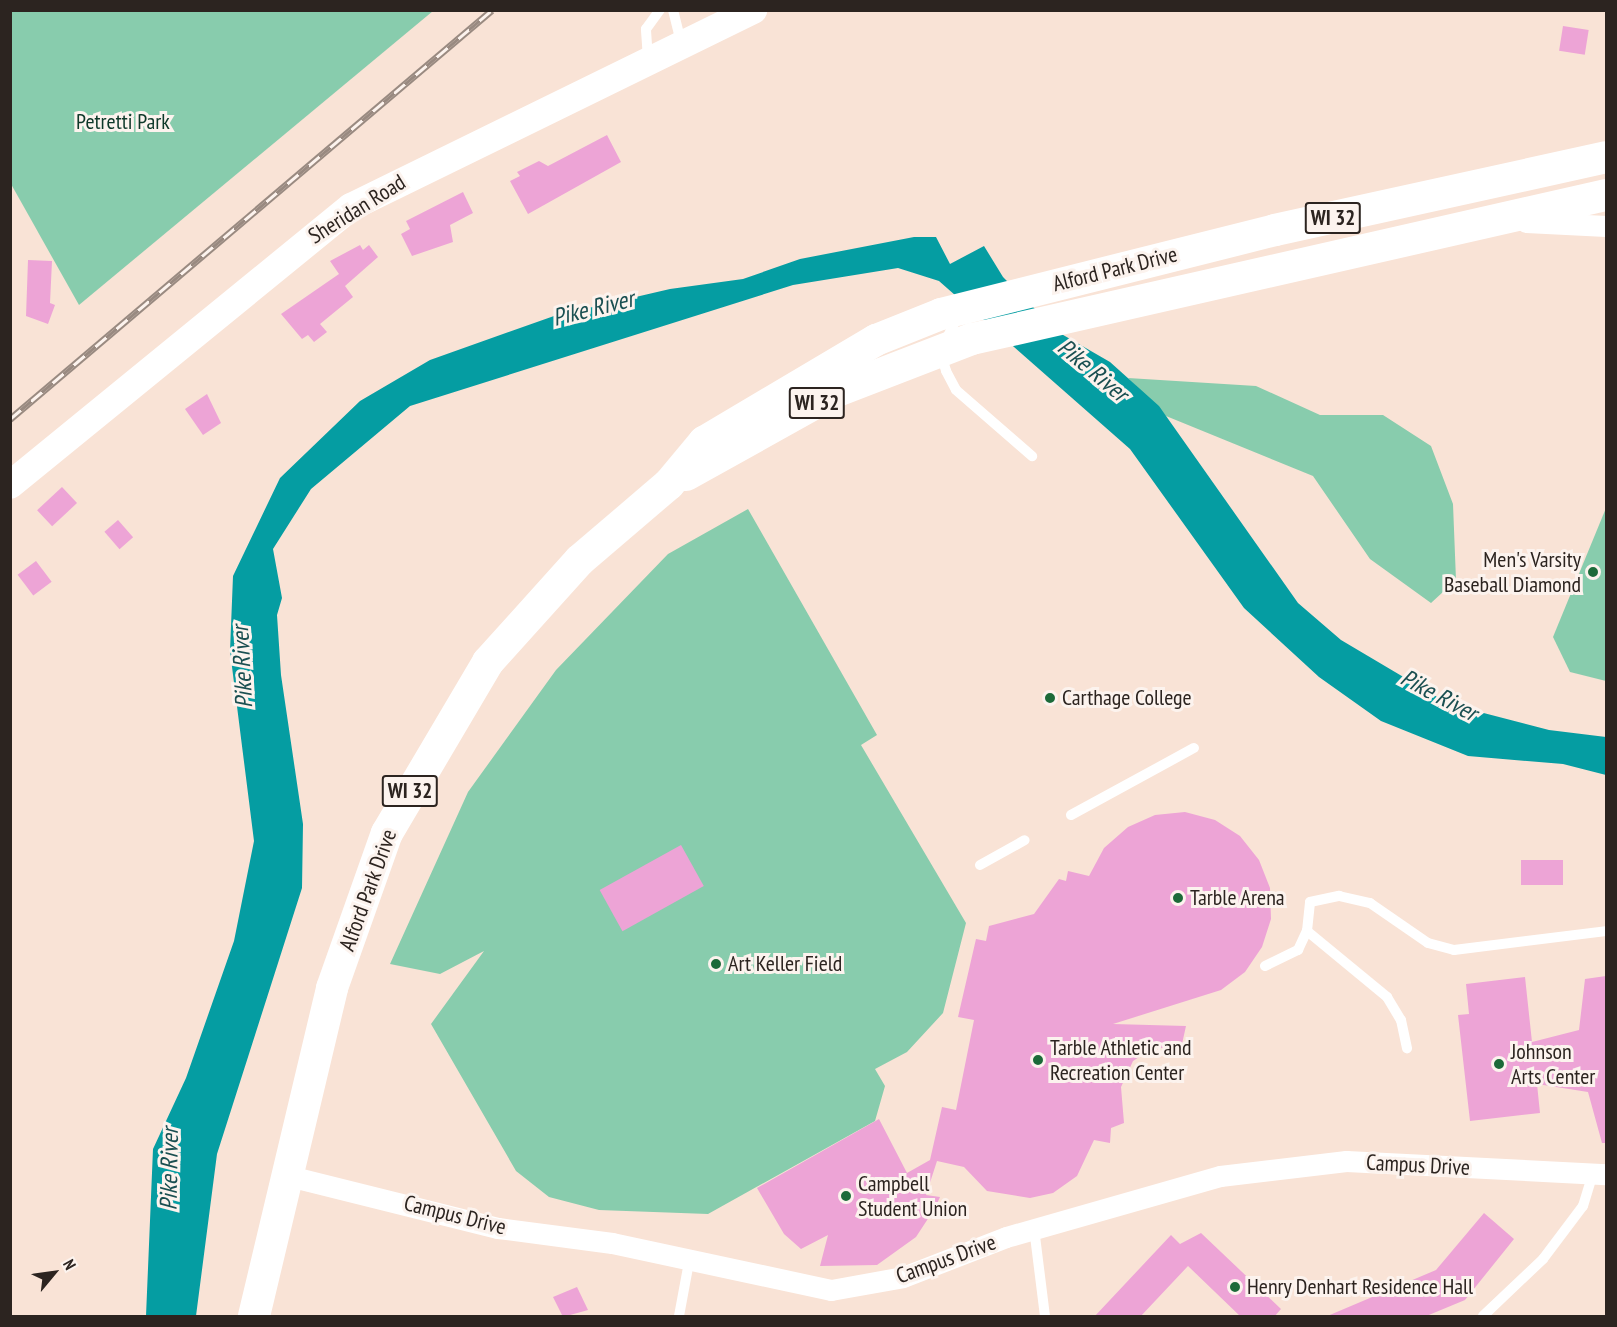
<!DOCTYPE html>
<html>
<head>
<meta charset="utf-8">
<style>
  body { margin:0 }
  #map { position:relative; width:1617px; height:1327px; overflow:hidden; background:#f9e3d6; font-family:"PT Sans Narrow",sans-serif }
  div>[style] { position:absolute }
  .green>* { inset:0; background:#88ccad }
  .water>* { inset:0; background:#059da2 }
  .building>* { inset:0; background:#eda4d6; transform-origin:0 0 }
  .lane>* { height:10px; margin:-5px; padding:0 5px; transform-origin:5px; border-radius:5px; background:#fff }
  .street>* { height:21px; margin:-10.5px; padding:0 10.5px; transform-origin:10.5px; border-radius:10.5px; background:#fff }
  .secondary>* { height:28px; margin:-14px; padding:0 14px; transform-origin:14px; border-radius:14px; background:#fff }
  .primary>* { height:32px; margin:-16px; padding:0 16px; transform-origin:16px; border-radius:16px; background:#fff }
  .rail>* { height:7px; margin-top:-3.5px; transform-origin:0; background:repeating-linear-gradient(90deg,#fcf3ee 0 14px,#998a81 0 28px); box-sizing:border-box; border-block:2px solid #998a81 }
  .dots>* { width:16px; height:16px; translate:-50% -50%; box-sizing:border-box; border:3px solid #fcf3ee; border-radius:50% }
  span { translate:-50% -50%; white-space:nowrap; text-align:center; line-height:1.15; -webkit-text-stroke:6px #fcf3ee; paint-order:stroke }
  .shield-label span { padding:2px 4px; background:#fcf3ee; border:2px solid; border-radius:4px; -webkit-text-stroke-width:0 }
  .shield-label { font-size:21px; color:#2c2420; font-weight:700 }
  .park-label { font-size:22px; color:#0e3829 }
  .street-label { font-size:22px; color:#2c2420 }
  .poi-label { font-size:22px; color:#2c2420 }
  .right { translate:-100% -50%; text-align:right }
  .left { translate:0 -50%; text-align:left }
  .water-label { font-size:24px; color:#1a4f51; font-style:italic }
  .frame { position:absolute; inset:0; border:12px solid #2c2420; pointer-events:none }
  .north { position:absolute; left:24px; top:1243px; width:60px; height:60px; -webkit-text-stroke:4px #fcf3ee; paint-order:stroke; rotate:61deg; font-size:16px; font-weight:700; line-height:24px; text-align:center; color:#2c2420 }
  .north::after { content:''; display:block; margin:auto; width:21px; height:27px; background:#2c2420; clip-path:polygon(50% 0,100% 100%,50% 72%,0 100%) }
</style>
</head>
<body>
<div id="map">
  <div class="green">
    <div style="clip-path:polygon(10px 11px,11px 10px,433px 11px,79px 305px,11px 184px)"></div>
    <div style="clip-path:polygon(1128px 378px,1256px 386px,1320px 415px,1383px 415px,1431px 446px,1453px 504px,1456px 580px,1431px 603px,1370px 559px,1313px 476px,1166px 416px)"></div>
    <div style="clip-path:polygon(1606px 508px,1606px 681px,1570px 672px,1553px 637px)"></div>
    <div style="clip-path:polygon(748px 509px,877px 735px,861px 745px,966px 923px,943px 1013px,907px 1052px,875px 1069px,885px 1086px,875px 1121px,708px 1214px,599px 1210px,549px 1197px,516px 1171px,431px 1024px,484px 951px,440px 974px,390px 964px,468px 792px,556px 670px,668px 554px)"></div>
  </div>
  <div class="water">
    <div style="clip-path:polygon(914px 237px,936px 237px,950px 264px,984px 246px,1003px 277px,1058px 332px,1110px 362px,1159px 406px,1298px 603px,1341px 640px,1449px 704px,1549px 730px,1606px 737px,1606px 775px,1563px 764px,1468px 756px,1381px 721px,1319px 677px,1244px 608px,1130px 449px,939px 281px,898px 268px,793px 285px,410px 406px,311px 489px,273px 549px,282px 598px,277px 615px,281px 675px,303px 824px,302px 888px,217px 1154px,196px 1316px,146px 1316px,153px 1149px,186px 1078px,234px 941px,254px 841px,230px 651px,233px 576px,280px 478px,360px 401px,430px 360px,554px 316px,670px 289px,743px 279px,800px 259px)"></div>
  </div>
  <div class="building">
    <div style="left:1563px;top:26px;width:26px;height:25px;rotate:9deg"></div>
    <div style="clip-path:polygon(607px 135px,621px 162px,528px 214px,510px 181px,520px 176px,517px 172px,539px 161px,548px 166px)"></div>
    <div style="clip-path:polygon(463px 192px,473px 213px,450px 225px,453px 242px,412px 256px,401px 234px,410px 229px,406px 221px)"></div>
    <div style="clip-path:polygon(360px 245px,363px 250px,369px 245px,378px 257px,345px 286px,353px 297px,320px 324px,327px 332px,314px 342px,308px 335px,302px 339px,281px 314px,339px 274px,330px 261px)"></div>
    <div style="clip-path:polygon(28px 260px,52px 261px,50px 303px,55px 305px,48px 324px,26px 316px)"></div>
    <div style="clip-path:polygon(207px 394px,221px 423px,203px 435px,185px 409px)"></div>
    <div style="left:62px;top:487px;width:22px;height:34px;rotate:47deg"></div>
    <div style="left:118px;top:520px;width:23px;height:18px;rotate:49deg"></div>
    <div style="left:36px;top:561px;width:26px;height:23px;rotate:53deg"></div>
    <div style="clip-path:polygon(1185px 812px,1215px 820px,1240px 836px,1259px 860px,1270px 888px,1271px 919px,1262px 947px,1245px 972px,1221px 990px,1113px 1024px,1186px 1026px,1182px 1044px,1150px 1050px,1133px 1061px,1121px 1087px,1124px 1123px,1111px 1128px,1110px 1143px,1094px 1140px,1077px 1176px,1053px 1193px,1030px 1198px,987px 1191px,964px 1167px,937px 1161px,926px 1195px,940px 1197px,935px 1208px,916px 1237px,877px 1265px,820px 1266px,828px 1235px,801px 1249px,784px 1234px,757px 1188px,879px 1119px,907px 1173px,930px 1160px,942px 1107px,956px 1110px,974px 1020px,958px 1017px,976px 939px,986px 941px,989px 926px,1034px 914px,1059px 879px,1066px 881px,1068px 871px,1089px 876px,1104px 848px,1128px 827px,1155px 815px)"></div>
    <div style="left:681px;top:845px;width:47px;height:93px;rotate:61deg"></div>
    <div style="left:1521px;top:860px;width:42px;height:25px"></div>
    <div style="clip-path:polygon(1606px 976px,1606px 1143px,1602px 1143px,1588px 1092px,1537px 1084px,1540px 1113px,1470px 1121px,1458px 1015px,1469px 1014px,1466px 984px,1525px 977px,1532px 1042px,1579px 1030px,1585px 979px)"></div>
    <div style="clip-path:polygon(1484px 1213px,1514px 1239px,1465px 1300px,1424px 1317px,1325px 1317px,1436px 1270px)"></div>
    <div style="clip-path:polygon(1201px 1233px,1281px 1309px,1274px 1317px,1241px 1317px,1188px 1266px,1140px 1317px,1094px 1317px,1171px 1235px,1180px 1244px)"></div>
    <div style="clip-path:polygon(577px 1287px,588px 1310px,563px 1317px,553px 1297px)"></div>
  </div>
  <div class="lane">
    <div style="left:673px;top:10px;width:34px;rotate:76deg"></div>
    <div style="left:648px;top:59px;width:30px;rotate:-94deg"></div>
    <div style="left:646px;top:29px;width:24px;rotate:-54deg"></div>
    <div style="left:958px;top:316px;width:40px;rotate:116.6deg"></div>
    <div style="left:940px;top:352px;width:20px;rotate:72deg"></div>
    <div style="left:946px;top:371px;width:21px;rotate:62deg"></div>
    <div style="left:956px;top:390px;width:101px;rotate:41deg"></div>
    <div style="left:1071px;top:815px;width:140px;rotate:-28.6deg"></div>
    <div style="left:980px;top:865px;width:51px;rotate:-29.1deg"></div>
    <div style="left:1307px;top:931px;width:104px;rotate:39.5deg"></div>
    <div style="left:1387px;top:997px;width:27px;rotate:59deg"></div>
    <div style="left:1401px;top:1020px;width:29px;rotate:78deg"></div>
    <div style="left:1265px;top:966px;width:37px;rotate:-26deg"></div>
    <div style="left:1298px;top:950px;width:21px;rotate:-65deg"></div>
    <div style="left:1307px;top:931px;width:29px;rotate:-84deg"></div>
    <div style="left:1310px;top:902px;width:30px;rotate:-12deg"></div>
    <div style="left:1339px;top:896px;width:32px;rotate:13deg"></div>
    <div style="left:1370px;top:903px;width:70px;rotate:34.6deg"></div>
    <div style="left:1428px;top:943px;width:27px;rotate:15deg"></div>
    <div style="left:1454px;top:950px;width:153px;rotate:-7.1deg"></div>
    <div style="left:1034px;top:1228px;width:89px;rotate:82.9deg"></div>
    <div style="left:679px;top:1316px;width:55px;rotate:-79.5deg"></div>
    <div style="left:1483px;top:1316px;width:83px;rotate:-43.5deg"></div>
    <div style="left:1543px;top:1259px;width:66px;rotate:-53deg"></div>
    <div style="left:1583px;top:1206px;width:31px;rotate:-73deg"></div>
  </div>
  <div class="street">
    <div style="left:1526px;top:222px;width:80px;rotate:2.9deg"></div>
    <div style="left:289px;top:1176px;width:215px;rotate:14deg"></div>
    <div style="left:498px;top:1228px;width:115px;rotate:7.5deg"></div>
    <div style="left:612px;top:1243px;width:224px;rotate:12.1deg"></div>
    <div style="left:831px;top:1290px;width:73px;rotate:-10.2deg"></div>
    <div style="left:903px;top:1277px;width:110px;rotate:-21.2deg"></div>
    <div style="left:1006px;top:1237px;width:223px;rotate:-15.9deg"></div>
    <div style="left:1220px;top:1176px;width:127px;rotate:-6.8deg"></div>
    <div style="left:1346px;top:1161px;width:260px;rotate:2.9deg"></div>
  </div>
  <div class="secondary">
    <div style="left:10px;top:485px;width:440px;rotate:-39.2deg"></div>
    <div style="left:351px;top:207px;width:448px;rotate:-26.1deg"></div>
  </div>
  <div class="primary">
    <div style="left:686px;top:475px;width:173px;rotate:-29.1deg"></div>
    <div style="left:837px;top:391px;width:145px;rotate:-21.1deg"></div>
    <div style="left:972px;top:339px;width:650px;rotate:-12.8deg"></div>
    <div style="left:254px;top:1316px;width:337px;rotate:-76.6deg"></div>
    <div style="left:332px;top:988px;width:164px;rotate:-70.5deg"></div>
    <div style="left:387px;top:833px;width:199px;rotate:-59.4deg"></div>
    <div style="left:488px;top:662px;width:137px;rotate:-48deg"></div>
    <div style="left:580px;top:560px;width:117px;rotate:-40.5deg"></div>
    <div style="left:669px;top:484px;width:55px;rotate:-50.2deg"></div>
    <div style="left:704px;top:442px;width:200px;rotate:-30.7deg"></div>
    <div style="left:876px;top:340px;width:70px;rotate:-21.8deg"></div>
    <div style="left:941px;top:314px;width:344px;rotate:-14.1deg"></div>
    <div style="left:1275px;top:230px;width:339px;rotate:-12.4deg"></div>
  </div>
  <div class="rail">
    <div style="left:10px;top:419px;width:632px;rotate:-40.32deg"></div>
  </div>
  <div class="dots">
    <div style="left:1593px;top:572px;background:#1c6a39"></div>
    <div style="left:1050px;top:698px;background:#1c6a39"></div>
    <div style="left:1178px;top:898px;background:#1c6a39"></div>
    <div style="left:716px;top:964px;background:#1c6a39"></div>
    <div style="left:1038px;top:1060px;background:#1c6a39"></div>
    <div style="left:1499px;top:1064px;background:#1c6a39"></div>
    <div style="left:846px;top:1196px;background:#1c6a39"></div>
    <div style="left:1235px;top:1287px;background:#1c6a39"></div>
  </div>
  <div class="shield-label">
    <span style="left:1333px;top:218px">WI 32</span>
    <span style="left:817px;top:403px">WI 32</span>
    <span style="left:410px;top:791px">WI 32</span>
  </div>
  <div class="park-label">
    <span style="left:123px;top:122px">Petretti Park</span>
  </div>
  <div class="street-label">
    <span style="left:357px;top:209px;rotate:-32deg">Sheridan Road</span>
    <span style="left:1115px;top:269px;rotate:-14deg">Alford Park Drive</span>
    <span style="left:368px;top:890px;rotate:-70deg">Alford Park Drive</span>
    <span style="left:1418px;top:1165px;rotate:3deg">Campus Drive</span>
    <span style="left:455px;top:1215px;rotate:14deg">Campus Drive</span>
    <span style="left:946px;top:1259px;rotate:-20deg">Campus Drive</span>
  </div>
  <div class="poi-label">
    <span class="right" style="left:1581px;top:572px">Men's Varsity<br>Baseball Diamond</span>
    <span class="left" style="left:1062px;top:698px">Carthage College</span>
    <span class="left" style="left:1190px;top:898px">Tarble Arena</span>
    <span class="left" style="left:728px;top:964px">Art Keller Field</span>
    <span class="left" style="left:1050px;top:1060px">Tarble Athletic and<br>Recreation Center</span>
    <span class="left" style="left:1511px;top:1064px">Johnson<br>Arts Center</span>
    <span class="left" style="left:858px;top:1196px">Campbell<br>Student Union</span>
    <span class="left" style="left:1247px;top:1287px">Henry Denhart Residence Hall</span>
  </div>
  <div class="water-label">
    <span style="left:593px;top:308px;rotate:-14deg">Pike River</span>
    <span style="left:1093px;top:370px;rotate:40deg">Pike River</span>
    <span style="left:242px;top:667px;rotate:-93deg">Pike River</span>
    <span style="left:1439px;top:695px;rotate:28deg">Pike River</span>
    <span style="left:169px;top:1169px;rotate:-89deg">Pike River</span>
  </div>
  <div class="frame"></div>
  <div class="north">N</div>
</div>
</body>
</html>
